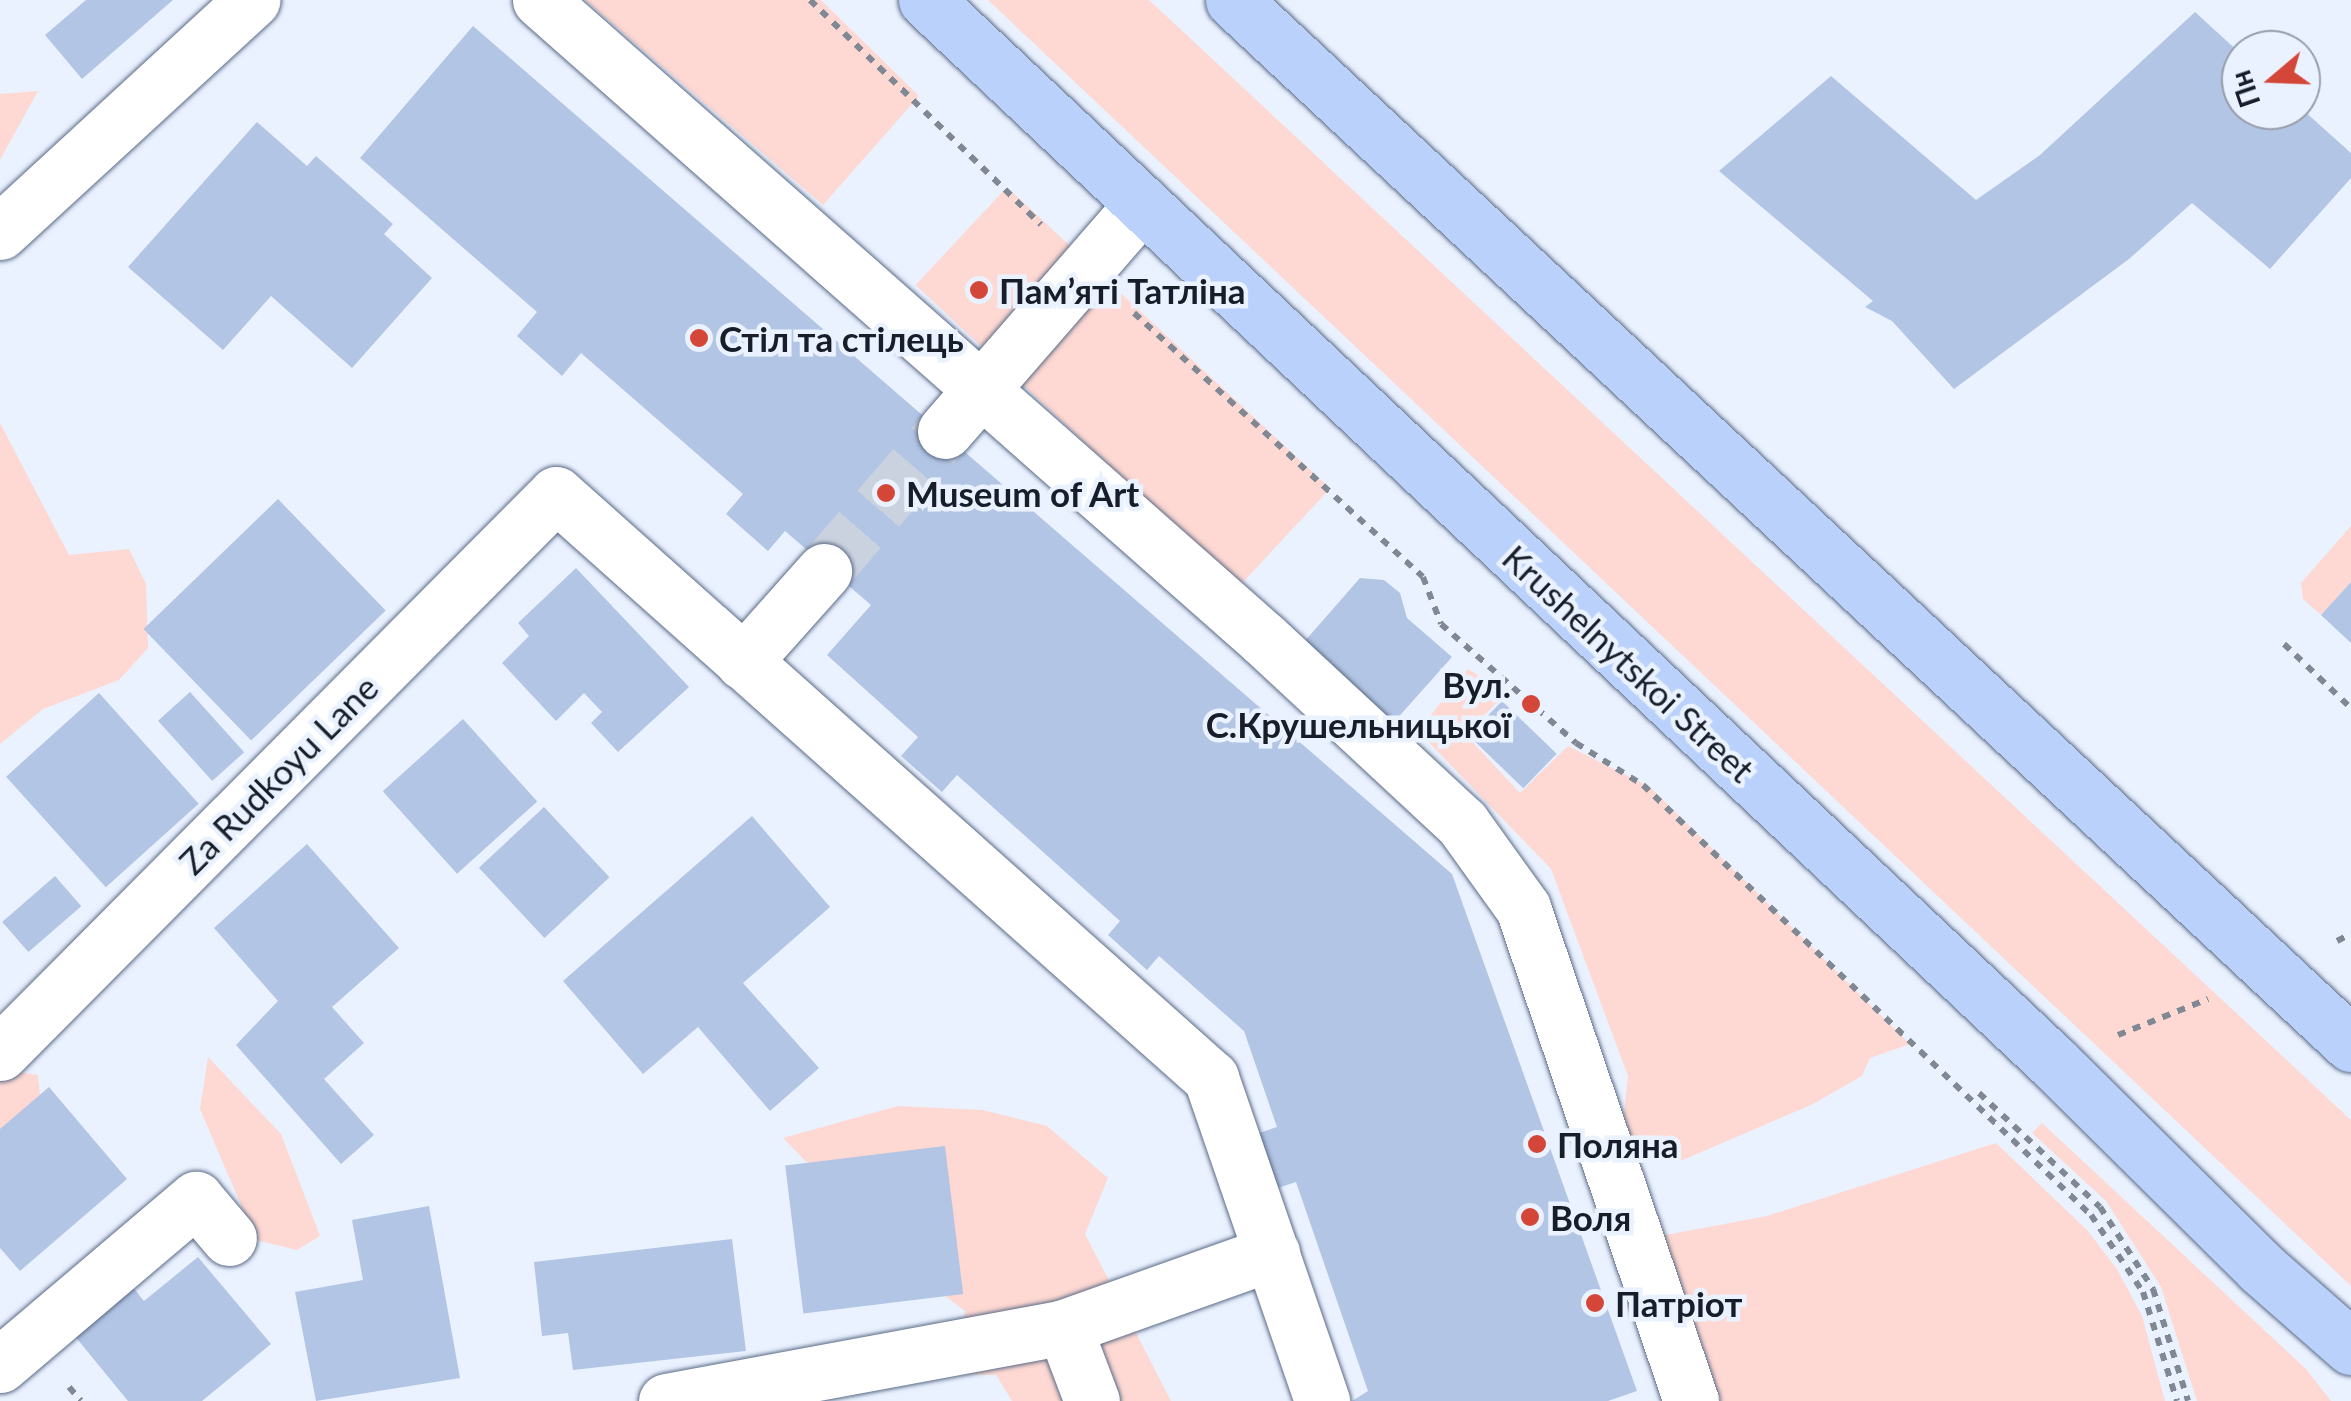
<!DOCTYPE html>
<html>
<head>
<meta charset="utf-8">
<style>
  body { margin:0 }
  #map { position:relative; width:2351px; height:1401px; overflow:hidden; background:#eaf2ff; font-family:Lato,sans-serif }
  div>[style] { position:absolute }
  .green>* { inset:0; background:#fed8d2; transform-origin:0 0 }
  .building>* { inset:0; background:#b3c5e4; transform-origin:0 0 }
  .minor-tunnel>* { height:55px; margin-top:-27.5px; transform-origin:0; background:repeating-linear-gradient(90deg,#cad2df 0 55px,transparent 0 83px) }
  .path>* { height:6px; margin-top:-3px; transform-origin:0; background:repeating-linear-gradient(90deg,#808894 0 8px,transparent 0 16px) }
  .roads { filter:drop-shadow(0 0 2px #5a6a86) drop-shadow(0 0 2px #5a6a86) }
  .minor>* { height:55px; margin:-27.5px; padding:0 27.5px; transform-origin:27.5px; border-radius:27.5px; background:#fff }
  .major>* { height:55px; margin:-27.5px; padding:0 27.5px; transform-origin:27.5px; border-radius:27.5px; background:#b9d1fb }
  .dots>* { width:28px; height:28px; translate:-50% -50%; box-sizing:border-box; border:5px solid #eaf2ff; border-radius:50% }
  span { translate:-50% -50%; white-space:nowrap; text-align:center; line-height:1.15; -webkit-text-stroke:9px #eaf2ff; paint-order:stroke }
  .poi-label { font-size:35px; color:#171e29; font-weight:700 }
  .left { translate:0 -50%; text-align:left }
  .right { translate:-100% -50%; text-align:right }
  .street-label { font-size:35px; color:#171e29 }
  .north { position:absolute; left:2221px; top:30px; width:100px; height:100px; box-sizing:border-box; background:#eaf2ff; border:2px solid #969da9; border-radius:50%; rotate:251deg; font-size:28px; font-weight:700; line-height:40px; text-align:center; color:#171e29 }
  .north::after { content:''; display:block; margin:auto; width:35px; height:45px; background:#d44638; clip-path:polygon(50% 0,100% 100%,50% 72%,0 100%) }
</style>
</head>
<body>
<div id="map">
  <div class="green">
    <div style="clip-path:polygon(585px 0,821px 0,919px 96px,823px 205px)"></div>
    <div style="clip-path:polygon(988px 0,1149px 0,2351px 1120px,2351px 1286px)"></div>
    <div style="clip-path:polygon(38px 91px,0 160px,0 94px)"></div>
    <div style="left:1007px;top:187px;width:442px;height:134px;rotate:43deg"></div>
    <div style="clip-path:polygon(0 423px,69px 555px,129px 549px,146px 584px,148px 648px,119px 680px,43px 709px,0 744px)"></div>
    <div style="clip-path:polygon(2351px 526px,2351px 582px,2321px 615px,2303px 599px,2301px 583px)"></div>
    <div style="clip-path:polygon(1468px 669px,1507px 693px,1465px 734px,1520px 793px,1568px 746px,1650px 787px,1910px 1044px,1870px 1058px,1862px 1076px,1813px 1104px,1678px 1162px,1622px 1134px,1628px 1076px,1551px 869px,1418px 731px)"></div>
    <div style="clip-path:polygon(208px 1057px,281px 1134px,320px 1236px,297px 1250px,256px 1240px,200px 1109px)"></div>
    <div style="clip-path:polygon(0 1069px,38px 1075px,42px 1119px,0 1169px)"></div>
    <div style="clip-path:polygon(898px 1106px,982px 1110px,1047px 1126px,1108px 1178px,1085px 1234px,1171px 1401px,1012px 1401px,996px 1375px,956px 1374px,965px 1311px,920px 1277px,783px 1138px)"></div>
    <div style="clip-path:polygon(2042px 1123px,2306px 1369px,2331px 1401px,2197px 1401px,2161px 1287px,2106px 1201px,2032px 1133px)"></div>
    <div style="clip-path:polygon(1996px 1143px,2087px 1230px,2117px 1269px,2142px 1316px,2165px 1401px,1703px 1401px,1639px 1240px,1767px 1216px)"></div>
  </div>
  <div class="building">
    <div style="clip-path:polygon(86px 0,173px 0,82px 79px,45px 35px)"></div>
    <div style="clip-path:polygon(2195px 12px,2241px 54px,2241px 110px,2303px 110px,2351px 153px,2351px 178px,2270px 269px,2192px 203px,2129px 259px,1954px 389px,1892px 321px,1865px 307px,1873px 301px,1719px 171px,1831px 76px,1976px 200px,2040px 155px)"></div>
    <div style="clip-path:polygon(473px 26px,1452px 874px,1637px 1391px,1608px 1401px,1352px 1401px,1368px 1391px,1296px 1182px,1278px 1188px,1259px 1133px,1277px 1127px,1244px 1031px,1159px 956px,1147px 970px,1108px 935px,1120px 921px,957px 775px,942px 792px,901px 756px,918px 737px,827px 655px,871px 605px,785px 531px,768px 551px,726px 514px,743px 494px,581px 353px,562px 376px,517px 336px,537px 312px,360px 158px)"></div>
    <div style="clip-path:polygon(257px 122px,307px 166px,316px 156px,393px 224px,384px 234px,432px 278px,352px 368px,271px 296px,223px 350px,128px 267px)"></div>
    <div style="left:278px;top:499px;width:155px;height:187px;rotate:46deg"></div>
    <div style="clip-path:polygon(576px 568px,689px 687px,618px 752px,591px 723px,602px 712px,584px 693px,556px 721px,502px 663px,529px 636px,518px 623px)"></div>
    <div style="clip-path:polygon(1360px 578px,1384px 580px,1400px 593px,1407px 618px,1452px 657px,1386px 731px,1297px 650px)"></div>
    <div style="clip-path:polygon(2351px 582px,2351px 643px,2321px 615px)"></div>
    <div style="left:190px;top:692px;width:81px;height:43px;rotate:48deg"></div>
    <div style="left:99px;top:693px;width:149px;height:125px;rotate:48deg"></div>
    <div style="left:1502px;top:701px;width:76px;height:48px;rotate:44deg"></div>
    <div style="left:463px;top:719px;width:111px;height:108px;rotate:48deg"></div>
    <div style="left:544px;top:807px;width:96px;height:89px;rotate:47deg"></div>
    <div style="clip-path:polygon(752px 816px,830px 907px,743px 983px,819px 1068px,770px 1111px,698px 1027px,643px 1074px,563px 981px)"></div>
    <div style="clip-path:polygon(307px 844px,399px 948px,332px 1007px,364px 1043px,324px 1079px,374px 1135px,341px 1164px,236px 1045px,278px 1001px,214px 928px)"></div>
    <div style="left:55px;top:876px;width:40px;height:70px;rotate:49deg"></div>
    <div style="clip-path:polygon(49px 1087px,127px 1179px,20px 1271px,0 1248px,0 1129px)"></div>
    <div style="left:945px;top:1146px;width:149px;height:161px;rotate:83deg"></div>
    <div style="clip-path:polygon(429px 1206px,460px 1378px,316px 1401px,295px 1292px,363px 1280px,352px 1220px)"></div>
    <div style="clip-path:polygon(732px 1239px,746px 1351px,573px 1370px,568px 1333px,542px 1336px,534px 1262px)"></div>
    <div style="clip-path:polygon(198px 1257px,271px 1344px,202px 1401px,128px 1401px,69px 1329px,127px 1280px,144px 1301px)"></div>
  </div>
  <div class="minor-tunnel">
    <div style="left:824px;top:571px;width:185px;rotate:-49.2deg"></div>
  </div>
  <div class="path">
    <div style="left:810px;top:0;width:322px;rotate:44.2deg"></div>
    <div style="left:1134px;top:313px;width:391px;rotate:42.4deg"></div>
    <div style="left:1423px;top:577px;width:50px;rotate:69deg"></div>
    <div style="left:1441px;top:624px;width:180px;rotate:41.4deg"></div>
    <div style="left:1576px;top:743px;width:79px;rotate:32.1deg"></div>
    <div style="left:1643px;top:785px;width:621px;rotate:43.83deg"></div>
    <div style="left:2091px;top:1215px;width:93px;rotate:56deg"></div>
    <div style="left:2143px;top:1292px;width:114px;rotate:72.7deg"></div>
    <div style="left:2284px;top:644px;width:93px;rotate:43.7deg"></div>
    <div style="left:2337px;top:941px;width:16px;rotate:-27deg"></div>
    <div style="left:2118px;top:1035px;width:97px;rotate:-21.8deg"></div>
    <div style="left:1979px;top:1093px;width:166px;rotate:43.3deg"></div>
    <div style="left:2100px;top:1207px;width:98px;rotate:57.1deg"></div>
    <div style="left:2153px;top:1289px;width:117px;rotate:72.6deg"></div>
    <div style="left:69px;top:1387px;width:18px;rotate:49deg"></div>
  </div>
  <div class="roads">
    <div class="minor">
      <div style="left:540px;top:0;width:967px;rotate:41.44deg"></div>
      <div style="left:1265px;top:640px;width:269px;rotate:42.9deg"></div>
      <div style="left:1462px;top:823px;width:105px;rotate:54.3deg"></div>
      <div style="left:1523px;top:908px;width:521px;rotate:71.18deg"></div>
      <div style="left:0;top:232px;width:343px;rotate:-42.6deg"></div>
      <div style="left:945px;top:431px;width:301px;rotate:-49deg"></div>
      <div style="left:743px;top:662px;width:122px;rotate:-48.3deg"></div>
      <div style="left:0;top:1053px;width:788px;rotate:-45.15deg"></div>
      <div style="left:556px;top:494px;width:878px;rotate:41.72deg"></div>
      <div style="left:1211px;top:1078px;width:342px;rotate:71deg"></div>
      <div style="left:1064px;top:1327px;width:79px;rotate:69.3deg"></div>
      <div style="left:0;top:1365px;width:257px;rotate:-40.3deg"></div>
      <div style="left:196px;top:1199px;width:51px;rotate:49.8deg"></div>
      <div style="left:666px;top:1401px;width:405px;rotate:-10.5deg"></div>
      <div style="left:1064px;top:1327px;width:221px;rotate:-19.6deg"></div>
    </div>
    <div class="major">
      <div style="left:926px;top:0;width:1549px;rotate:43.3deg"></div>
      <div style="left:2053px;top:1062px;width:293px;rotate:44.7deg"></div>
      <div style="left:2261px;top:1268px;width:120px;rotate:41.3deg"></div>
      <div style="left:1233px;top:0;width:1530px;rotate:43.04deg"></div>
    </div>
  </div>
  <div class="dots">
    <div style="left:979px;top:290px;background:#d44638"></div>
    <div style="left:699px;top:338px;background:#d44638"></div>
    <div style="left:886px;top:493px;background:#d44638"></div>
    <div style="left:1531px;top:704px;background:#d44638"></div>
    <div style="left:1537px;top:1144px;background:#d44638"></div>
    <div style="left:1530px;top:1217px;background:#d44638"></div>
    <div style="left:1595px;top:1303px;background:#d44638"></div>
  </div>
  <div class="poi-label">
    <span class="left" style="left:999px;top:290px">Пам’яті Татліна</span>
    <span class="left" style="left:719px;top:338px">Стіл та стілець</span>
    <span class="left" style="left:906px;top:493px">Museum of Art</span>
    <span class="right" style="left:1511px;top:704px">Вул.<br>С.Крушельницької</span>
    <span class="left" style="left:1557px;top:1144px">Поляна</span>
    <span class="left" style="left:1550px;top:1217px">Воля</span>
    <span class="left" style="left:1615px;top:1303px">Патріот</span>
  </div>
  <div class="street-label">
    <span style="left:1629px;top:663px;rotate:43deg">Krushelnytskoi Street</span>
    <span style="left:278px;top:774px;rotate:-45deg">Za Rudkoyu Lane</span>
  </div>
  <div class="north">Пн</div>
</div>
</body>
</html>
